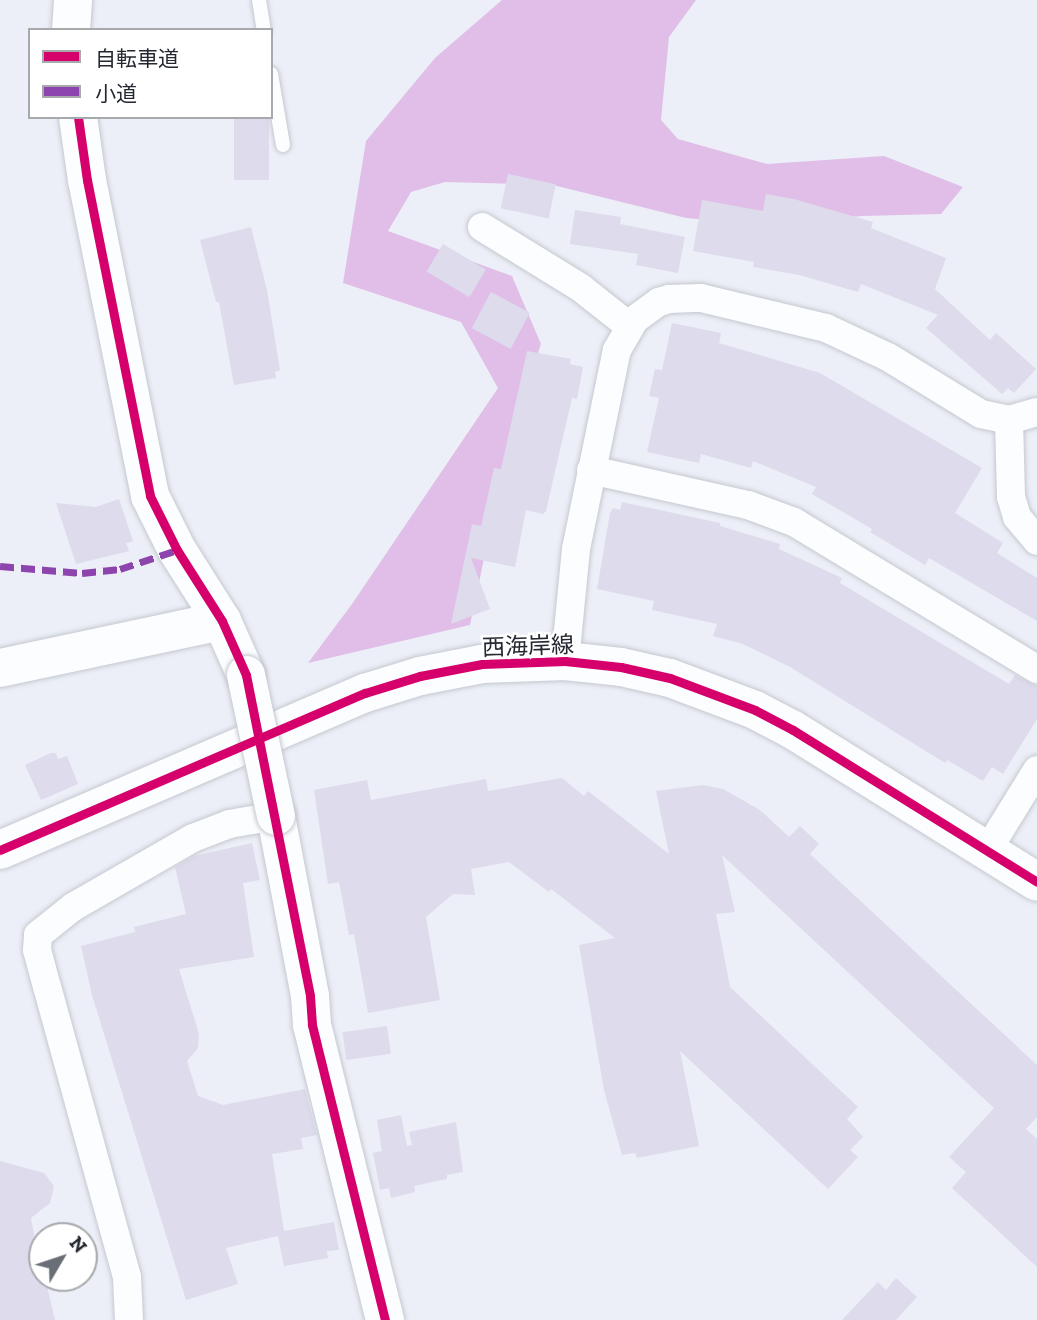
<!DOCTYPE html>
<html>
<head>
<meta charset="utf-8">
<style>
  body { margin:0 }
  #map { position:relative; width:1037px; height:1320px; overflow:hidden; background:#eceff7; font-family:"Zilla Slab","Noto Sans JP",serif }
  div>[style] { position:absolute }
  .forest>* { inset:0; background:#e0bee8 }
  .building>* { inset:0; background:#dddbec; transform-origin:0 0 }
  .roads { filter:drop-shadow(0 0 2px #c5c8d0) drop-shadow(0 0 2px #c5c8d0) }
  .lane>* { height:14px; margin:-7px; padding:0 7px; transform-origin:7px; border-radius:7px; background:#fcfdfe }
  .street>* { height:28px; margin:-14px; padding:0 14px; transform-origin:14px; border-radius:14px; background:#fcfdfe }
  .secondary>* { height:38px; margin:-19px; padding:0 19px; transform-origin:19px; border-radius:19px; background:#fcfdfe }
  .bridges { filter:drop-shadow(0 0 2px #c5c8d0) drop-shadow(0 0 2px #c5c8d0) }
  .secondary-bridge>* { height:38px; margin:-19px; padding:0 19px; transform-origin:19px; border-radius:19px; background:#fcfdfe }
  .quiet>* { height:7px; margin-top:-3.5px; transform-origin:0; background:repeating-linear-gradient(90deg,#8e44ad 0 14px,transparent 0 21px) }
  .cycleway>* { height:9px; margin:-4.5px; padding:0 4.5px; transform-origin:4.5px; border-radius:4.5px; background:#d6006c }
  span { translate:-50% -50%; white-space:nowrap; text-align:center; line-height:1.15; -webkit-text-stroke:5px #fff; paint-order:stroke }
  .street-label { font-size:23px; color:#242831 }
  .legend { position:absolute; left:28px; top:28px; width:245px; height:91px; box-sizing:border-box; background:#fff; border:2px solid #a7a9ad; margin:0; padding:9px 12px; list-style:none; font-size:21px; color:#242831 }
  .legend li { display:flex; align-items:center; gap:14px; height:35px }
  .legend b { width:35px; border:2px solid #a7a9ad }
  .north { position:absolute; left:28px; top:1222px; width:70px; height:70px; box-sizing:border-box; background:#fff; border:2px solid #a7a9ad; border-radius:50%; rotate:51deg; font-size:19px; font-weight:700; line-height:28px; text-align:center; color:#242831 }
  .north::after { content:''; display:block; margin:auto; width:24px; height:32px; background:#6a6e76; clip-path:polygon(50% 0,100% 100%,50% 72%,0 100%) }
</style>
</head>
<body>
<div id="map">
  <div class="forest">
    <div style="clip-path:polygon(502px 0,696px 0,669px 37px,661px 120px,678px 139px,767px 164px,884px 156px,963px 187px,941px 214px,862px 216px,768px 225px,686px 218px,553px 185px,445px 182px,411px 192px,388px 231px,512px 276px,541px 344px,511px 430px,470px 625px,308px 663px,352px 604px,498px 388px,461px 322px,343px 283px,366px 141px,435px 58px)"></div>
  </div>
  <div class="building">
    <div style="left:234px;top:117px;width:35px;height:63px"></div>
    <div style="left:508px;top:174px;width:49px;height:35px;rotate:12deg"></div>
    <div style="clip-path:polygon(766px 194px,794px 199px,873px 222px,871px 228px,946px 258px,935px 289px,990px 340px,996px 333px,1036px 369px,1014px 393px,1008px 388px,1002px 394px,926px 328px,938px 315px,861px 284px,858px 292px,799px 275px,753px 267px,754px 262px,693px 251px,702px 200px,763px 211px)"></div>
    <div style="clip-path:polygon(575px 210px,621px 217px,620px 224px,685px 237px,678px 273px,636px 265px,638px 254px,570px 244px)"></div>
    <div style="clip-path:polygon(251px 227px,267px 290px,280px 370px,275px 372px,276px 378px,234px 385px,219px 302px,216px 302px,200px 240px)"></div>
    <div style="left:443px;top:244px;width:50px;height:32px;rotate:31deg"></div>
    <div style="left:491px;top:292px;width:44px;height:41px;rotate:28deg"></div>
    <div style="clip-path:polygon(672px 323px,721px 333px,719px 343px,820px 373px,982px 468px,955px 513px,1003px 543px,997px 553px,1037px 578px,1037px 621px,929px 558px,925px 565px,870px 532px,872px 529px,812px 494px,816px 487px,753px 461px,751px 468px,701px 454px,699px 463px,647px 452px,659px 398px,649px 396px,655px 369px,662px 370px)"></div>
    <div style="clip-path:polygon(527px 351px,571px 359px,570px 364px,583px 367px,577px 399px,572px 398px,546px 511px,543px 514px,526px 510px,515px 567px,471px 558px,490px 609px,451px 624px,472px 524px,481px 526px,494px 468px,501px 469px)"></div>
    <div style="clip-path:polygon(119px 499px,133px 541px,126px 543px,129px 551px,76px 564px,56px 503px,96px 507px)"></div>
    <div style="clip-path:polygon(622px 502px,720px 523px,720px 526px,780px 544px,779px 549px,842px 578px,840px 583px,1009px 684px,1015px 675px,1037px 686px,1037px 719px,1003px 774px,992px 767px,983px 781px,947px 760px,945px 763px,790px 667px,743px 644px,713px 636px,717px 624px,652px 610px,654px 601px,597px 589px,610px 513px,613px 508px,620px 510px)"></div>
    <div style="clip-path:polygon(51px 753px,56px 753px,58px 759px,67px 756px,78px 784px,41px 800px,25px 765px)"></div>
    <div style="clip-path:polygon(562px 778px,584px 796px,588px 791px,669px 854px,656px 791px,703px 785px,723px 789px,760px 810px,789px 837px,800px 826px,819px 844px,810px 854px,1037px 1065px,1037px 1117px,1026px 1129px,1037px 1139px,1037px 1267px,952px 1188px,966px 1172px,949px 1157px,994px 1108px,722px 855px,735px 912px,716px 914px,730px 987px,858px 1107px,847px 1119px,863px 1137px,850px 1150px,858px 1157px,828px 1189px,680px 1051px,699px 1146px,637px 1158px,635px 1153px,622px 1155px,604px 1090px,579px 945px,615px 938px,551px 889px,549px 892px,509px 862px,471px 869px,475px 895px,453px 894px,426px 917px,440px 1000px,368px 1013px,354px 934px,349px 935px,339px 882px,328px 884px,314px 790px,367px 780px,371px 800px,486px 779px,488px 791px)"></div>
    <div style="clip-path:polygon(252px 843px,260px 880px,243px 883px,254px 957px,179px 969px,199px 1034px,198px 1048px,187px 1061px,198px 1096px,223px 1105px,305px 1089px,317px 1135px,301px 1138px,303px 1149px,272px 1154px,284px 1231px,334px 1222px,339px 1250px,327px 1251px,328px 1258px,284px 1266px,278px 1236px,226px 1248px,238px 1284px,186px 1300px,92px 995px,81px 946px,135px 932px,134px 927px,186px 914px,175px 867px,194px 856px)"></div>
    <div style="left:387px;top:1026px;width:28px;height:45px;rotate:82deg"></div>
    <div style="clip-path:polygon(401px 1115px,407px 1146px,412px 1145px,409px 1132px,456px 1122px,463px 1172px,447px 1175px,447px 1179px,414px 1186px,415px 1192px,391px 1198px,389px 1188px,380px 1190px,373px 1153px,382px 1151px,377px 1120px)"></div>
    <div style="clip-path:polygon(0 1161px,44px 1173px,54px 1186px,50px 1203px,31px 1218px,42px 1278px,45px 1278px,55px 1320px,0 1320px)"></div>
    <div style="clip-path:polygon(896px 1278px,917px 1297px,896px 1320px,842px 1320px,878px 1282px,886px 1290px)"></div>
  </div>
  <div class="roads">
    <div class="lane">
      <div style="left:259px;top:0;width:30px;rotate:81deg"></div>
      <div style="left:271px;top:74px;width:72px;rotate:80.4deg"></div>
    </div>
    <div class="street">
      <div style="left:482px;top:227px;width:116px;rotate:31.6deg"></div>
      <div style="left:581px;top:288px;width:61px;rotate:38.4deg"></div>
      <div style="left:1009px;top:420px;width:77px;rotate:88.5deg"></div>
      <div style="left:1011px;top:497px;width:21px;rotate:73deg"></div>
      <div style="left:1017px;top:517px;width:31px;rotate:50deg"></div>
      <div style="left:591px;top:470px;width:161px;rotate:12.6deg"></div>
      <div style="left:748px;top:505px;width:49px;rotate:20.3deg"></div>
      <div style="left:794px;top:522px;width:284px;rotate:31.2deg"></div>
      <div style="left:565px;top:661px;width:113px;rotate:-84.4deg"></div>
      <div style="left:576px;top:549px;width:203px;rotate:-78.4deg"></div>
      <div style="left:617px;top:350px;width:34px;rotate:-60deg"></div>
      <div style="left:634px;top:320px;width:31px;rotate:-36deg"></div>
      <div style="left:659px;top:302px;width:10px;rotate:-17deg"></div>
      <div style="left:669px;top:299px;width:32px;rotate:-2deg"></div>
      <div style="left:701px;top:298px;width:129px;rotate:13.5deg"></div>
      <div style="left:826px;top:328px;width:68px;rotate:25.1deg"></div>
      <div style="left:888px;top:357px;width:109px;rotate:31.5deg"></div>
      <div style="left:981px;top:414px;width:29px;rotate:12deg"></div>
      <div style="left:1009px;top:420px;width:29px;rotate:-16deg"></div>
      <div style="left:987px;top:851px;width:95px;rotate:-58.3deg"></div>
      <div style="left:129px;top:1320px;width:43px;rotate:-92.7deg"></div>
      <div style="left:127px;top:1277px;width:301px;rotate:-105.4deg"></div>
      <div style="left:47px;top:987px;width:38px;rotate:-105deg"></div>
      <div style="left:37px;top:950px;width:15px;rotate:-86deg"></div>
      <div style="left:38px;top:935px;width:45px;rotate:-38.7deg"></div>
      <div style="left:73px;top:907px;width:138px;rotate:-29.9deg"></div>
      <div style="left:193px;top:838px;width:39px;rotate:-21deg"></div>
      <div style="left:229px;top:824px;width:48px;rotate:-9.7deg"></div>
    </div>
    <div class="secondary">
      <div style="left:71px;top:30px;width:30px;rotate:-86deg"></div>
      <div style="left:78px;top:117px;width:64px;rotate:81.9deg"></div>
      <div style="left:87px;top:180px;width:322px;rotate:78.7deg"></div>
      <div style="left:150px;top:496px;width:60px;rotate:63.4deg"></div>
      <div style="left:177px;top:550px;width:84px;rotate:57.6deg"></div>
      <div style="left:222px;top:621px;width:59px;rotate:66deg"></div>
      <div style="left:0;top:668px;width:227px;rotate:-12deg"></div>
      <div style="left:276px;top:816px;width:183px;rotate:79.3deg"></div>
      <div style="left:310px;top:996px;width:29px;rotate:86deg"></div>
      <div style="left:312px;top:1025px;width:304px;rotate:76.1deg"></div>
      <div style="left:0;top:850px;width:397px;rotate:-23.3deg"></div>
      <div style="left:365px;top:693px;width:58px;rotate:-17.2deg"></div>
      <div style="left:420px;top:676px;width:63px;rotate:-11deg"></div>
      <div style="left:482px;top:664px;width:83px;rotate:-2.1deg"></div>
      <div style="left:565px;top:661px;width:56px;rotate:6.1deg"></div>
      <div style="left:621px;top:667px;width:50px;rotate:12.7deg"></div>
      <div style="left:670px;top:678px;width:91px;rotate:20.6deg"></div>
      <div style="left:755px;top:710px;width:43px;rotate:27.8deg"></div>
      <div style="left:793px;top:730px;width:287px;rotate:31.9deg"></div>
    </div>
  </div>
  <div class="bridges">
    <div class="secondary-bridge">
      <div style="left:246px;top:675px;width:144px;rotate:78deg"></div>
    </div>
  </div>
  <div class="quiet">
    <div style="left:0;top:566px;width:82px;rotate:4.9deg"></div>
    <div style="left:82px;top:573px;width:38px;rotate:-6deg"></div>
    <div style="left:120px;top:569px;width:60px;rotate:-18.4deg"></div>
  </div>
  <div class="cycleway">
    <div style="left:78px;top:117px;width:64px;rotate:81.9deg"></div>
    <div style="left:87px;top:180px;width:322px;rotate:78.7deg"></div>
    <div style="left:150px;top:496px;width:60px;rotate:63.4deg"></div>
    <div style="left:177px;top:550px;width:84px;rotate:57.6deg"></div>
    <div style="left:222px;top:621px;width:59px;rotate:66deg"></div>
    <div style="left:246px;top:675px;width:327px;rotate:78.7deg"></div>
    <div style="left:310px;top:996px;width:29px;rotate:86deg"></div>
    <div style="left:312px;top:1025px;width:304px;rotate:76.1deg"></div>
    <div style="left:0;top:850px;width:397px;rotate:-23.3deg"></div>
    <div style="left:365px;top:693px;width:58px;rotate:-17.2deg"></div>
    <div style="left:420px;top:676px;width:63px;rotate:-11deg"></div>
    <div style="left:482px;top:664px;width:83px;rotate:-2.1deg"></div>
    <div style="left:565px;top:661px;width:56px;rotate:6.1deg"></div>
    <div style="left:621px;top:667px;width:50px;rotate:12.7deg"></div>
    <div style="left:670px;top:678px;width:91px;rotate:20.6deg"></div>
    <div style="left:755px;top:710px;width:43px;rotate:27.8deg"></div>
    <div style="left:793px;top:730px;width:287px;rotate:31.9deg"></div>
  </div>
  <div class="street-label">
    <span style="left:528px;top:646px;rotate:-2deg">西海岸線</span>
  </div>
  <ul class="legend">
  <li><b style="height:9px;background:#d6006c"></b>自転車道</li>
  <li><b style="height:9px;background:#8e44ad"></b>小道</li>
  </ul>
  <div class="north">N</div>
</div>
</body>
</html>
